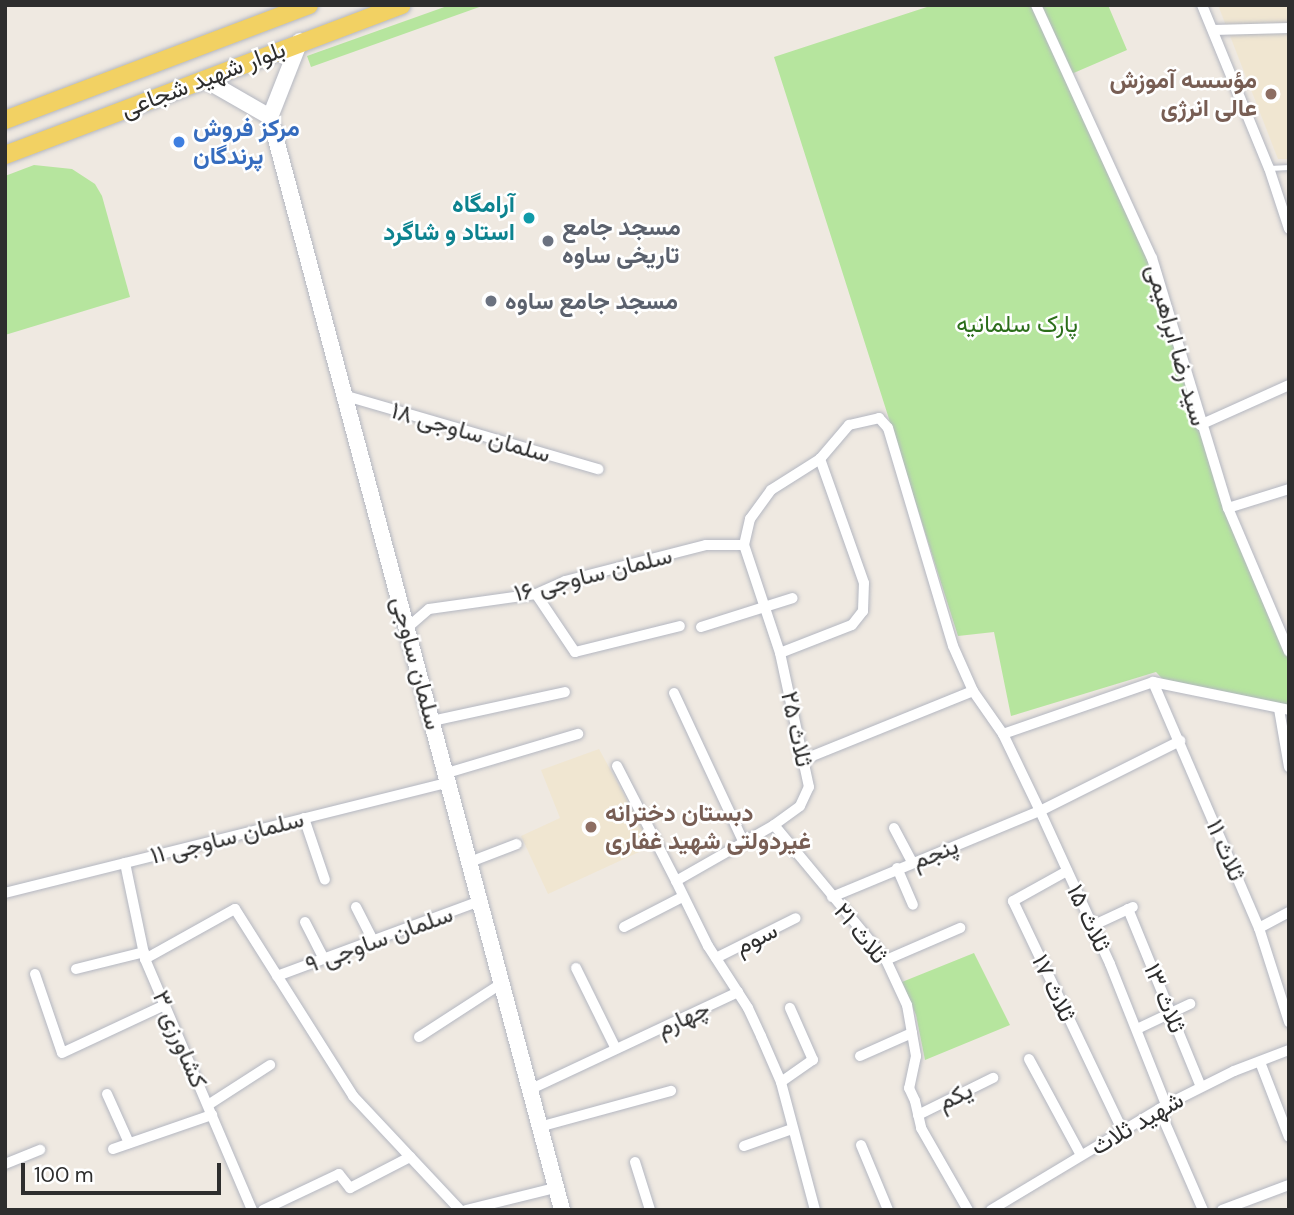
<!DOCTYPE html>
<html>
<head>
<meta charset="utf-8">
<style>
  body { margin:0 }
  #map { position:relative; width:1294px; height:1215px; overflow:hidden; background:#efe9e1; font-family:"DM Sans",Vazirmatn,sans-serif }
  div>[style] { position:absolute }
  .education>* { inset:0; background:#f0e6d1 }
  .green>* { inset:0; background:#b6e59e }
  .roads { filter:drop-shadow(0 0 2px #b4b7c1) drop-shadow(0 0 2px #b4b7c1) }
  .lane>* { height:5px; margin:-2.5px; padding:0 2.5px; transform-origin:2.5px; border-radius:2.5px; background:#fff }
  .street>* { height:10px; margin:-5px; padding:0 5px; transform-origin:5px; border-radius:5px; background:#fff }
  .secondary>* { height:16px; margin:-8px; padding:0 8px; transform-origin:8px; border-radius:8px; background:#fff }
  .primary>* { height:18px; margin:-9px; padding:0 9px; transform-origin:9px; border-radius:9px; background:#f2d163 }
  .dots>* { width:19px; height:19px; translate:-50% -50%; box-sizing:border-box; border:4px solid #fff; border-radius:50% }
  span { translate:-50% -50%; white-space:nowrap; text-align:center; line-height:1.15; -webkit-text-stroke:5px #fff; paint-order:stroke }
  .street-label { font-size:24px; color:#2e2e2e }
  .education-label { font-size:24px; color:#785e54; font-weight:700 }
  .right { translate:-100% -50%; text-align:right }
  .left { translate:0 -50%; text-align:left }
  .shop-label { font-size:24px; color:#366cbe; font-weight:700 }
  .culture-label { font-size:24px; color:#0d838f; font-weight:700 }
  .worship-label { font-size:24px; color:#5b616d; font-weight:700 }
  .park-label { font-size:24px; color:#2c6e1b }
  .frame { position:absolute; inset:0; border:7px solid #2e2e2e; pointer-events:none }
  .scale { position:absolute; left:21px; top:1163px; width:200px; height:32px; box-sizing:border-box; border:4px solid #2e2e2e; border-top:0; padding-left:9px; font-size:21px; line-height:24px; white-space:nowrap; color:#2e2e2e; -webkit-text-stroke:5px #fff; paint-order:stroke }
</style>
</head>
<body>
<div id="map">
  <div class="education">
    <div style="clip-path:polygon(1218px 5px,1289px 5px,1289px 159px,1278px 159px)"></div>
    <div style="clip-path:polygon(599px 749px,652px 846px,548px 894px,521px 836px,560px 818px,541px 770px)"></div>
  </div>
  <div class="green">
    <div style="clip-path:polygon(450px 5px,485px 5px,311px 67px,307px 56px)"></div>
    <div style="clip-path:polygon(933px 5px,1108px 5px,1127px 50px,1069px 75px,1158px 275px,1205px 441px,1289px 657px,1289px 704px,1286px 710px,1169px 686px,1156px 672px,1011px 716px,994px 632px,958px 636px,774px 57px)"></div>
    <div style="clip-path:polygon(34px 165px,72px 169px,95px 184px,102px 196px,130px 297px,5px 335px,5px 176px)"></div>
    <div style="clip-path:polygon(974px 953px,1010px 1025px,925px 1060px,916px 1015px,902px 982px)"></div>
  </div>
  <div class="roads">
    <div class="lane">
      <div style="left:1269px;top:168px;width:20px;rotate:-3deg"></div>
    </div>
    <div class="street">
      <div style="left:1036px;top:5px;width:278px;rotate:65.4deg"></div>
      <div style="left:1152px;top:258px;width:261px;rotate:73.1deg"></div>
      <div style="left:1228px;top:508px;width:156px;rotate:67deg"></div>
      <div style="left:1202px;top:5px;width:176px;rotate:67.7deg"></div>
      <div style="left:1269px;top:168px;width:64px;rotate:71.8deg"></div>
      <div style="left:1213px;top:30px;width:76px;rotate:-1.5deg"></div>
      <div style="left:343px;top:395px;width:266px;rotate:16.2deg"></div>
      <div style="left:1200px;top:425px;width:98px;rotate:-24.2deg"></div>
      <div style="left:1228px;top:508px;width:64px;rotate:-17.3deg"></div>
      <div style="left:536px;top:594px;width:70px;rotate:56.1deg"></div>
      <div style="left:575px;top:652px;width:108px;rotate:-13.9deg"></div>
      <div style="left:701px;top:627px;width:96px;rotate:-17.5deg"></div>
      <div style="left:407px;top:628px;width:29px;rotate:-41deg"></div>
      <div style="left:429px;top:609px;width:108px;rotate:-8deg"></div>
      <div style="left:536px;top:594px;width:32px;rotate:-24deg"></div>
      <div style="left:565px;top:581px;width:146px;rotate:-14.3deg"></div>
      <div style="left:706px;top:545px;width:38px"></div>
      <div style="left:780px;top:653px;width:114px;rotate:-108.4deg"></div>
      <div style="left:744px;top:545px;width:27px;rotate:-77deg"></div>
      <div style="left:750px;top:519px;width:36px;rotate:-54deg"></div>
      <div style="left:771px;top:490px;width:58px;rotate:-32.3deg"></div>
      <div style="left:820px;top:459px;width:45px;rotate:-49.5deg"></div>
      <div style="left:849px;top:425px;width:31px;rotate:-13deg"></div>
      <div style="left:879px;top:418px;width:13px;rotate:48deg"></div>
      <div style="left:888px;top:428px;width:227px;rotate:73.4deg"></div>
      <div style="left:953px;top:646px;width:49px;rotate:66deg"></div>
      <div style="left:973px;top:691px;width:181px;rotate:158deg"></div>
      <div style="left:1153px;top:682px;width:268px;rotate:66.7deg"></div>
      <div style="left:1259px;top:928px;width:99px;rotate:72.3deg"></div>
      <div style="left:973px;top:691px;width:52px;rotate:55.1deg"></div>
      <div style="left:1003px;top:734px;width:85px;rotate:64.3deg"></div>
      <div style="left:1040px;top:811px;width:168px;rotate:65.4deg"></div>
      <div style="left:1110px;top:964px;width:152px;rotate:68.3deg"></div>
      <div style="left:674px;top:693px;width:163px;rotate:65deg"></div>
      <div style="left:1279px;top:709px;width:59px;rotate:80.2deg"></div>
      <div style="left:432px;top:721px;width:136px;rotate:-12.3deg"></div>
      <div style="left:1003px;top:734px;width:159px;rotate:-19.1deg"></div>
      <div style="left:1153px;top:682px;width:139px;rotate:11.6deg"></div>
      <div style="left:617px;top:766px;width:129px;rotate:62.8deg"></div>
      <div style="left:447px;top:773px;width:137px;rotate:-16.6deg"></div>
      <div style="left:304px;top:818px;width:65px;rotate:71.3deg"></div>
      <div style="left:774px;top:825px;width:175px;rotate:50.3deg"></div>
      <div style="left:886px;top:960px;width:50px;rotate:65deg"></div>
      <div style="left:907px;top:1005px;width:52px;rotate:80deg"></div>
      <div style="left:916px;top:1056px;width:33px;rotate:102deg"></div>
      <div style="left:909px;top:1088px;width:14px;rotate:65deg"></div>
      <div style="left:915px;top:1101px;width:28px;rotate:77deg"></div>
      <div style="left:921px;top:1128px;width:95px;rotate:60.2deg"></div>
      <div style="left:894px;top:828px;width:38px;rotate:62deg"></div>
      <div style="left:470px;top:862px;width:50px;rotate:-21deg"></div>
      <div style="left:125px;top:863px;width:98px;rotate:78.2deg"></div>
      <div style="left:145px;top:959px;width:273px;rotate:66.9deg"></div>
      <div style="left:897px;top:868px;width:40px;rotate:66.6deg"></div>
      <div style="left:1067px;top:871px;width:62px;rotate:150.9deg"></div>
      <div style="left:1013px;top:901px;width:254px;rotate:64.5deg"></div>
      <div style="left:5px;top:893px;width:458px;rotate:-14deg"></div>
      <div style="left:832px;top:897px;width:225px;rotate:-22.5deg"></div>
      <div style="left:1040px;top:811px;width:157px;rotate:-26.6deg"></div>
      <div style="left:356px;top:907px;width:38px;rotate:63deg"></div>
      <div style="left:1128px;top:909px;width:192px;rotate:67.7deg"></div>
      <div style="left:305px;top:922px;width:42px;rotate:62.8deg"></div>
      <div style="left:1092px;top:926px;width:45px;rotate:-24.9deg"></div>
      <div style="left:624px;top:927px;width:65px;rotate:-27.3deg"></div>
      <div style="left:1259px;top:928px;width:34px;rotate:-28deg"></div>
      <div style="left:716px;top:958px;width:89px;rotate:-26.6deg"></div>
      <div style="left:145px;top:959px;width:103px;rotate:-29.1deg"></div>
      <div style="left:235px;top:909px;width:221px;rotate:57.7deg"></div>
      <div style="left:353px;top:1096px;width:156px;rotate:46.8deg"></div>
      <div style="left:886px;top:960px;width:81px;rotate:-23.4deg"></div>
      <div style="left:576px;top:968px;width:90px;rotate:63.7deg"></div>
      <div style="left:76px;top:969px;width:70px;rotate:-14deg"></div>
      <div style="left:35px;top:974px;width:83px;rotate:71.1deg"></div>
      <div style="left:62px;top:1053px;width:114px;rotate:-25deg"></div>
      <div style="left:277px;top:976px;width:216px;rotate:-20.3deg"></div>
      <div style="left:1137px;top:1029px;width:59px;rotate:-25.3deg"></div>
      <div style="left:419px;top:1037px;width:99px;rotate:-33deg"></div>
      <div style="left:860px;top:1056px;width:57px;rotate:-23.9deg"></div>
      <div style="left:1029px;top:1059px;width:109px;rotate:61.6deg"></div>
      <div style="left:1260px;top:1062px;width:80px;rotate:68.9deg"></div>
      <div style="left:781px;top:1082px;width:39px;rotate:-35deg"></div>
      <div style="left:813px;top:1060px;width:57px;rotate:-113.9deg"></div>
      <div style="left:529px;top:1090px;width:231px;rotate:-25.1deg"></div>
      <div style="left:107px;top:1094px;width:54px;rotate:65.8deg"></div>
      <div style="left:208px;top:1105px;width:74px;rotate:-32.8deg"></div>
      <div style="left:1159px;top:1109px;width:110px;rotate:66.5deg"></div>
      <div style="left:918px;top:1115px;width:84px;rotate:-26.3deg"></div>
      <div style="left:539px;top:1127px;width:137px;rotate:-15.3deg"></div>
      <div style="left:861px;top:1145px;width:70px;rotate:67.4deg"></div>
      <div style="left:744px;top:1146px;width:51px;rotate:-19.5deg"></div>
      <div style="left:113px;top:1149px;width:105px;rotate:-19deg"></div>
      <div style="left:635px;top:1162px;width:50px;rotate:72.6deg"></div>
      <div style="left:5px;top:1164px;width:38px;rotate:-22deg"></div>
      <div style="left:263px;top:1210px;width:84px;rotate:-25.3deg"></div>
      <div style="left:339px;top:1174px;width:18px;rotate:52deg"></div>
      <div style="left:350px;top:1188px;width:68px;rotate:-27.3deg"></div>
      <div style="left:466px;top:1210px;width:92px;rotate:-13.9deg"></div>
      <div style="left:815px;top:1210px;width:132px;rotate:-104.9deg"></div>
      <div style="left:781px;top:1082px;width:50px;rotate:-113.5deg"></div>
      <div style="left:761px;top:1036px;width:31px;rotate:-115deg"></div>
      <div style="left:748px;top:1008px;width:74px;rotate:-122.8deg"></div>
      <div style="left:708px;top:946px;width:72px;rotate:-116.2deg"></div>
      <div style="left:676px;top:881px;width:113px;rotate:-29.7deg"></div>
      <div style="left:774px;top:825px;width:32px;rotate:-36deg"></div>
      <div style="left:800px;top:806px;width:21px;rotate:-65deg"></div>
      <div style="left:809px;top:787px;width:137px;rotate:-102.2deg"></div>
      <div style="left:780px;top:653px;width:77px;rotate:-21.3deg"></div>
      <div style="left:852px;top:625px;width:18px;rotate:-52deg"></div>
      <div style="left:863px;top:611px;width:28px;rotate:-88deg"></div>
      <div style="left:864px;top:583px;width:132px;rotate:-109.5deg"></div>
      <div style="left:991px;top:1210px;width:204px;rotate:-31deg"></div>
      <div style="left:1166px;top:1105px;width:76px;rotate:-26.6deg"></div>
      <div style="left:1234px;top:1071px;width:59px;rotate:-20.9deg"></div>
      <div style="left:1222px;top:1210px;width:72px;rotate:-20.5deg"></div>
    </div>
    <div class="secondary">
      <div style="left:300px;top:41px;width:82px;rotate:111.5deg"></div>
      <div style="left:270px;top:117px;width:1131px;rotate:75.04deg"></div>
      <div style="left:204px;top:79px;width:76px;rotate:29.9deg"></div>
    </div>
    <div class="primary">
      <div style="left:5px;top:120px;width:325px;rotate:-20.7deg"></div>
      <div style="left:5px;top:155px;width:424px;rotate:-20.7deg"></div>
    </div>
  </div>
  <div class="dots">
    <div style="left:1271px;top:94px;background:#8d6e63"></div>
    <div style="left:179px;top:142px;background:#3f7fe0"></div>
    <div style="left:529px;top:218px;background:#0f9aa8"></div>
    <div style="left:548px;top:241px;background:#6b7280"></div>
    <div style="left:491px;top:301px;background:#6b7280"></div>
    <div style="left:591px;top:827px;background:#8d6e63"></div>
  </div>
  <div class="street-label">
    <span style="left:203px;top:79px;rotate:-21deg">بلوار شهید شجاعی</span>
    <span style="left:1177px;top:345px;rotate:74deg">سید رضا ابراهیمی</span>
    <span style="left:471px;top:432px;rotate:16deg">سلمان ساوجی ۱۸</span>
    <span style="left:593px;top:574px;rotate:-14deg">سلمان ساوجی ۱۶</span>
    <span style="left:417px;top:663px;rotate:75deg">سلمان ساوجی</span>
    <span style="left:797px;top:729px;rotate:78deg">ثلاث ۲۵</span>
    <span style="left:227px;top:837px;rotate:-14deg">سلمان ساوجی ۱۱</span>
    <span style="left:1226px;top:850px;rotate:67deg">ثلاث ۱۱</span>
    <span style="left:935px;top:853px;rotate:-22deg">پنجم</span>
    <span style="left:1089px;top:918px;rotate:65deg">ثلاث ۱۵</span>
    <span style="left:861px;top:933px;rotate:51deg">ثلاث ۲۱</span>
    <span style="left:756px;top:938px;rotate:-26deg">سوم</span>
    <span style="left:379px;top:939px;rotate:-20deg">سلمان ساوجی ۹</span>
    <span style="left:1054px;top:988px;rotate:65deg">ثلاث ۱۷</span>
    <span style="left:1165px;top:998px;rotate:68deg">ثلاث ۱۳</span>
    <span style="left:683px;top:1018px;rotate:-25deg">چهارم</span>
    <span style="left:180px;top:1039px;rotate:67deg">کشاورزی ۳</span>
    <span style="left:955px;top:1096px;rotate:-26deg">یکم</span>
    <span style="left:1137px;top:1123px;rotate:-30deg">شهید ثلاث</span>
  </div>
  <div class="education-label">
    <span class="right" style="left:1257px;top:94px">مؤسسه آموزش<br>عالی انرژی</span>
    <span class="left" style="left:605px;top:827px">دبستان دخترانه<br>غیردولتی شهید غفاری</span>
  </div>
  <div class="shop-label">
    <span class="left" style="left:193px;top:142px">مرکز فروش<br>پرندگان</span>
  </div>
  <div class="culture-label">
    <span class="right" style="left:515px;top:218px">آرامگاه<br>استاد و شاگرد</span>
  </div>
  <div class="worship-label">
    <span class="left" style="left:562px;top:241px">مسجد جامع<br>تاریخی ساوه</span>
    <span class="left" style="left:505px;top:301px">مسجد جامع ساوه</span>
  </div>
  <div class="park-label">
    <span style="left:1017px;top:324px">پارک سلمانیه</span>
  </div>
  <div class="frame"></div>
  <div class="scale">100 m</div>
</div>
</body>
</html>
